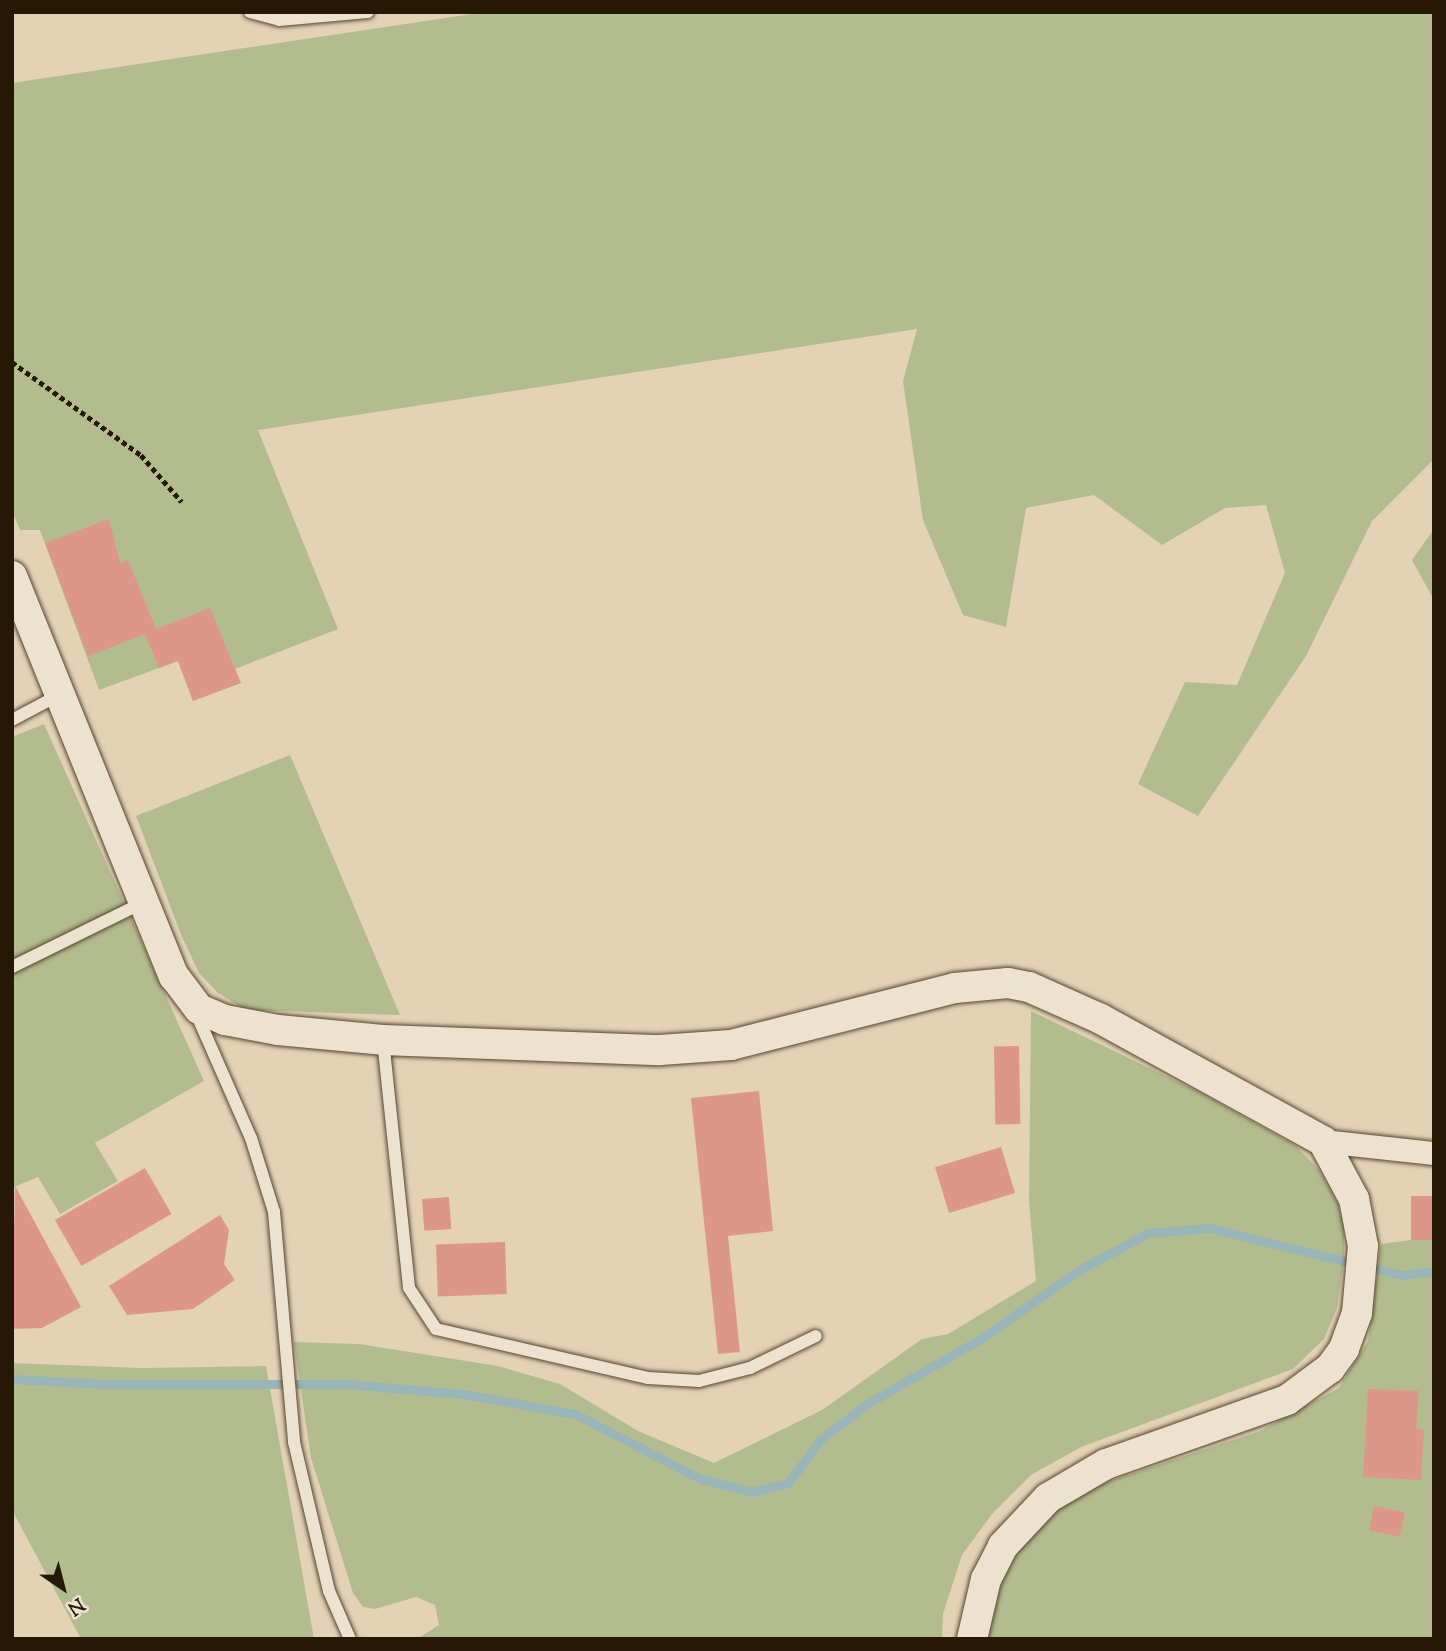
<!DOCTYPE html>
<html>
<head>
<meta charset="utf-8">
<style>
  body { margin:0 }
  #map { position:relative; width:1446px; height:1651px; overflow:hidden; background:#e4d2b6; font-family:"Sorts Mill Goudy",serif }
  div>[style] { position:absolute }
  .green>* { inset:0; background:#b3bc8e }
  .stream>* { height:9px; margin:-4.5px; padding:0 4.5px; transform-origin:4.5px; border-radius:4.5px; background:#99b5b8 }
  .building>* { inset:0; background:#dd968a; transform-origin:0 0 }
  .path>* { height:4.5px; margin-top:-2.25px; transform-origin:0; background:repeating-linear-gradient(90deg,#261804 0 5px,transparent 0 8.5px) }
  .roads { filter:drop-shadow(0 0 2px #564630) drop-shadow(0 0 2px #564630) }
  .service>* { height:12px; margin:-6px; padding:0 6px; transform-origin:6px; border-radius:6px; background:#ede2d0 }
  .minor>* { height:23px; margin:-11.5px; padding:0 11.5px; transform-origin:11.5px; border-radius:11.5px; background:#ede2d0 }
  .tertiary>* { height:30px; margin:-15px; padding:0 15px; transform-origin:15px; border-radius:15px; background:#ede2d0 }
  span { translate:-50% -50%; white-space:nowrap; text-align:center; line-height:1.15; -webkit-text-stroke:7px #ede2d0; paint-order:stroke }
  .frame { position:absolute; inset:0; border:14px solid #261804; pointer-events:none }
  .north { position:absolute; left:28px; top:1553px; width:70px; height:70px; -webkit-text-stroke:5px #ede2d0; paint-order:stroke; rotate:145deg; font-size:19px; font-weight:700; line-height:28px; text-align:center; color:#261804 }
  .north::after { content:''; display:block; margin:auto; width:24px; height:32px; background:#261804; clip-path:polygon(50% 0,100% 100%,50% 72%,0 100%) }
</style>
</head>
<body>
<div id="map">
  <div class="green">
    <div style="clip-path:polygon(485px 12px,1434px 12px,1434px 459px,1372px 521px,1306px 656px,1198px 816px,1138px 784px,1185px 682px,1237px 685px,1285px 573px,1266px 505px,1225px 508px,1162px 545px,1094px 495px,1026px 508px,1006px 627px,963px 615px,923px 520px,903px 381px,917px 329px,258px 430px,338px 629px,235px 669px,193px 701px,178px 661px,99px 690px,40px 530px,20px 530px,12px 511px,12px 83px)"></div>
    <div style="clip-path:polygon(1434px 529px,1434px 600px,1412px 560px)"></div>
    <div style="clip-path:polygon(44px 724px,204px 1081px,95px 1143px,118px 1181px,60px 1214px,38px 1177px,12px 1188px,12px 737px)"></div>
    <div style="clip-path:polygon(290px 755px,400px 1015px,246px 1010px,218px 993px,199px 973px,182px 937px,136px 816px)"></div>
    <div style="clip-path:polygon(1031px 1011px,1199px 1092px,1296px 1146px,1319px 1170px,1338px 1204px,1344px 1228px,1344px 1261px,1337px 1308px,1324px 1339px,1293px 1369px,1081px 1447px,1031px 1475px,992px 1514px,962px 1555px,943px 1614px,942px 1639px,417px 1639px,439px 1625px,435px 1605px,416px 1597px,375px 1609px,363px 1607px,353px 1593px,311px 1458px,294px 1342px,359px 1344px,498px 1366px,560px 1384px,638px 1431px,714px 1463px,822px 1410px,922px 1339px,948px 1334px,1036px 1281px,1029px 1201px)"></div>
    <div style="clip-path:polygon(1411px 1240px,1434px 1240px,1434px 1639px,988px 1639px,999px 1586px,1017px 1552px,1058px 1509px,1095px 1486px,1260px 1431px,1339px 1388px,1368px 1341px,1381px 1244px)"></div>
    <div style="clip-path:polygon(12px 1363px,141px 1368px,266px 1366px,314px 1639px,81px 1639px,12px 1510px)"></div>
  </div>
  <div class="stream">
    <div style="left:12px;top:1379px;width:92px;rotate:3.1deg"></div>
    <div style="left:104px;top:1384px;width:243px"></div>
    <div style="left:347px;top:1384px;width:116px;rotate:4.9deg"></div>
    <div style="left:463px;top:1394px;width:114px;rotate:10.1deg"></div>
    <div style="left:575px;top:1414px;width:142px;rotate:27.3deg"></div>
    <div style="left:701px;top:1479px;width:53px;rotate:14.3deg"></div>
    <div style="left:752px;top:1492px;width:37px;rotate:-14deg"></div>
    <div style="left:788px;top:1483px;width:55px;rotate:-53.1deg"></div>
    <div style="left:821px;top:1439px;width:61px;rotate:-37.1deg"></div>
    <div style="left:870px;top:1402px;width:129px;rotate:-29.7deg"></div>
    <div style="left:982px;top:1338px;width:121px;rotate:-34.9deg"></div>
    <div style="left:1081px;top:1269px;width:76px;rotate:-28.2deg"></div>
    <div style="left:1148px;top:1233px;width:62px;rotate:-4.6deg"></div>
    <div style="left:1210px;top:1228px;width:198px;rotate:13.8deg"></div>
    <div style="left:1402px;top:1275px;width:32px;rotate:-7deg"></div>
  </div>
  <div class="building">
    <div style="clip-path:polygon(109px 519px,120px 563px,128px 560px,156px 629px,210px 608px,241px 683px,193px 701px,178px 661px,159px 668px,145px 634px,88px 656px,45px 543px)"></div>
    <div style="left:1019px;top:1046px;width:78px;height:25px;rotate:89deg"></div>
    <div style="clip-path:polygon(759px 1091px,773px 1231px,728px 1236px,740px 1352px,718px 1354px,691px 1098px)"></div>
    <div style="left:1001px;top:1147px;width:48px;height:69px;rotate:73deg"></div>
    <div style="left:145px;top:1168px;width:53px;height:104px;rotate:60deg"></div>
    <div style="clip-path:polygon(15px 1186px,81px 1307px,42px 1328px,15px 1329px,12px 1324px)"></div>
    <div style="left:1411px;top:1196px;width:23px;height:44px"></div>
    <div style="left:449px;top:1197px;width:32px;height:27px;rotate:86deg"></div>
    <div style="clip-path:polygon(220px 1215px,229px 1230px,224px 1264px,235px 1280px,193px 1309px,127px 1315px,109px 1286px)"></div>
    <div style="left:505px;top:1242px;width:52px;height:69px;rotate:88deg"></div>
    <div style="clip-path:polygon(1368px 1389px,1419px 1391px,1416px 1429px,1424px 1430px,1421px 1480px,1363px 1477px)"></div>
    <div style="left:1374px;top:1506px;width:31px;height:25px;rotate:11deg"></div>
  </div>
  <div class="path">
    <div style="left:12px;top:362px;width:159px;rotate:35.8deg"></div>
    <div style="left:141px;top:455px;width:62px;rotate:48.9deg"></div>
  </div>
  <div class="roads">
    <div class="service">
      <div style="left:250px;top:12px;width:30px;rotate:15deg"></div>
      <div style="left:279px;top:20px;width:89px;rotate:-5.1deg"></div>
      <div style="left:12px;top:720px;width:53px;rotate:-28deg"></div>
      <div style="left:12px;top:967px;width:147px;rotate:-26.2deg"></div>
      <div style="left:196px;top:1013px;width:137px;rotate:66.3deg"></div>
      <div style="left:251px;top:1138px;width:77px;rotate:72.7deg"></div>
      <div style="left:274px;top:1212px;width:231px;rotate:85deg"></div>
      <div style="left:294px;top:1442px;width:153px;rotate:76.8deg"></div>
      <div style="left:329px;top:1591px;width:52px;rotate:66.4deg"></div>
      <div style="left:383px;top:1040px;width:249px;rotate:84deg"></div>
      <div style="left:409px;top:1288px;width:49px;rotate:56.6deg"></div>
      <div style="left:436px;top:1329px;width:218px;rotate:13deg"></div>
      <div style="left:648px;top:1378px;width:51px;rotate:3.4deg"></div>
      <div style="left:699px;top:1381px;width:53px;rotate:-14.3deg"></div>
      <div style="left:750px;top:1368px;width:73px;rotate:-25.9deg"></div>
    </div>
    <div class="minor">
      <div style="left:1323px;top:1141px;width:112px;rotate:6.2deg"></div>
    </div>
    <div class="tertiary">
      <div style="left:12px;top:576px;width:432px;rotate:68deg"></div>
      <div style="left:174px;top:976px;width:41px;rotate:52.9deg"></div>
      <div style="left:199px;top:1009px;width:28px;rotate:23deg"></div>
      <div style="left:225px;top:1020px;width:54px;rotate:10.7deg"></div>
      <div style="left:278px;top:1030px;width:105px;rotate:5.4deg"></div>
      <div style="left:383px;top:1040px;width:277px;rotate:2.1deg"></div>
      <div style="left:660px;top:1050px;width:71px;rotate:-4deg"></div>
      <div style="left:731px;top:1045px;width:231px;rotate:-14.3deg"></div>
      <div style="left:955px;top:988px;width:53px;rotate:-5.4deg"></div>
      <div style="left:1008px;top:983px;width:21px;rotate:11deg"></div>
      <div style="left:1029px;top:987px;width:79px;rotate:24deg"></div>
      <div style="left:1101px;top:1019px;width:253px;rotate:28.8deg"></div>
      <div style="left:1323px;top:1141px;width:66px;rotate:61.9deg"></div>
      <div style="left:1354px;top:1199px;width:48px;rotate:79.2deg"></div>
      <div style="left:1363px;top:1246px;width:67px;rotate:95.1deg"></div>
      <div style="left:1357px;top:1313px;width:38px;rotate:110deg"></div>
      <div style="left:1344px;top:1349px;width:24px;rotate:126deg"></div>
      <div style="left:1330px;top:1368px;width:54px;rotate:143.3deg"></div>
      <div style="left:1287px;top:1400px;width:192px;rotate:160.5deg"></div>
      <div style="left:1106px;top:1464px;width:67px;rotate:149.6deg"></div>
      <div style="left:1048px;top:1498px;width:66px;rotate:133.2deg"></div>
      <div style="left:1003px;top:1546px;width:37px;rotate:117deg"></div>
      <div style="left:986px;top:1579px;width:62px;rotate:103.1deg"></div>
    </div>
  </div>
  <div class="frame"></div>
  <div class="north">N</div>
</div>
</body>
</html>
